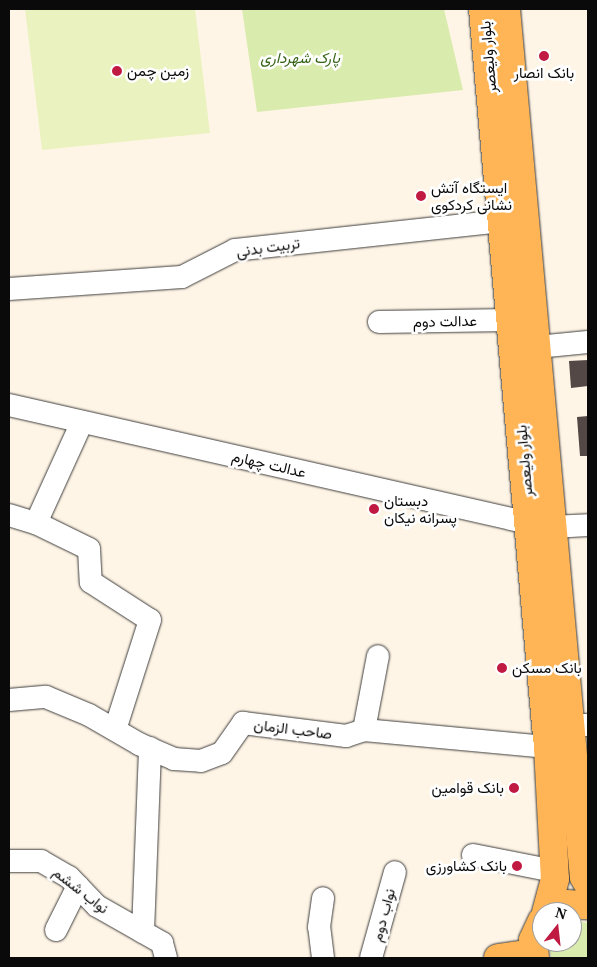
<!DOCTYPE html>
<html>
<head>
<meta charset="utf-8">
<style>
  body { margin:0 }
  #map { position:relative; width:597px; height:967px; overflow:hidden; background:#fff5e6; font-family:"Noto Serif",Vazirmatn,serif }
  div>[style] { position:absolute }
  .green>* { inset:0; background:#daebae }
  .pitch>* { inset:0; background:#eaf2c0 }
  .building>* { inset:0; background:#534845 }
  .roads { filter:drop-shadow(0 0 1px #3d3d3d) drop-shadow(0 0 1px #3d3d3d) }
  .minor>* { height:22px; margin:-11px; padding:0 11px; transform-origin:11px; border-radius:11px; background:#fff }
  .major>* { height:28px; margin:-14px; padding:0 14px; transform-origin:14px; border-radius:14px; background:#ffb556 }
  .dots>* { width:14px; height:14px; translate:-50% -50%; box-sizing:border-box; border:2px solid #fff; border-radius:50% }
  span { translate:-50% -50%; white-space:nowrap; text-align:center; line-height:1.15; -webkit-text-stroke:5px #fff; paint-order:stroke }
  .street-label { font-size:15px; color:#0a0a0a }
  .park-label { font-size:15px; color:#366417; font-style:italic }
  .poi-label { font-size:15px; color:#0a0a0a }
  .left { translate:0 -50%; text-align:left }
  .right { translate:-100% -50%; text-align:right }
  .frame { position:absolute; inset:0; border:10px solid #0a0a0a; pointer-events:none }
  .north { position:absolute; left:532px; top:902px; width:50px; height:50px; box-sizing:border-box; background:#fff; border:1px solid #9d9d9d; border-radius:50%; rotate:16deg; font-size:14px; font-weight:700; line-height:20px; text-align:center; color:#0a0a0a }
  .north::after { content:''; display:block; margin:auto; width:18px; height:22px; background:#c11a42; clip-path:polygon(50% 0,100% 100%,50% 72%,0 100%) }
</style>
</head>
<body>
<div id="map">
  <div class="green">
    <div style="clip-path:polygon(242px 9px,444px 9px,463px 90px,257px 112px)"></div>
    <div style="clip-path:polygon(572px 920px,588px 923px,588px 958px,551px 958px,549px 942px,572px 942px)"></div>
  </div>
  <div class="pitch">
    <div style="clip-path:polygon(25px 9px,195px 9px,210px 133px,42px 150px)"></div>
  </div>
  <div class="building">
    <div style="clip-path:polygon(588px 360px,588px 386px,571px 388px,569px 361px)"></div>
    <div style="clip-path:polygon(588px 416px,588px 456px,580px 456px,577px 417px)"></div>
  </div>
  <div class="roads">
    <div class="minor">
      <div style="left:9px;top:289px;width:173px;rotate:-4deg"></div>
      <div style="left:182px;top:277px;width:59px;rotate:-27deg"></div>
      <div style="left:235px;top:250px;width:269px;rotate:-6.2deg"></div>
      <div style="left:379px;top:322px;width:132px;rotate:-0.9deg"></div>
      <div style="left:537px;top:347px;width:51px;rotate:-5.6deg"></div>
      <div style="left:9px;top:405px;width:533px;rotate:12.79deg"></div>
      <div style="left:9px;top:515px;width:28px;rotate:17deg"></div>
      <div style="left:36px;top:523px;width:59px;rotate:26.1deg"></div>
      <div style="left:89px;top:549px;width:33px;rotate:87deg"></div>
      <div style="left:91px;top:582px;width:70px;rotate:32.8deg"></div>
      <div style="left:150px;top:620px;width:115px;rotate:107.7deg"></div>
      <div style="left:36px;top:523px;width:111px;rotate:-65.5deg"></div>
      <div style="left:552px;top:527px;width:36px;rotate:-3deg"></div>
      <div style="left:9px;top:700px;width:37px;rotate:-5deg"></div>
      <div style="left:46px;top:697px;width:47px;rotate:22.7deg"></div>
      <div style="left:89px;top:715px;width:58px;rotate:30.1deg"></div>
      <div style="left:139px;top:744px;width:38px;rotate:23deg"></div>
      <div style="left:174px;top:759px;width:27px;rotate:4deg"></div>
      <div style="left:201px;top:761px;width:22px;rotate:-21deg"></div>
      <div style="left:222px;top:753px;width:37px;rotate:-55deg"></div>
      <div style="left:243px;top:723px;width:104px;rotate:7.2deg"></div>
      <div style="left:346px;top:736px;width:19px;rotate:-18deg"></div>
      <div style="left:364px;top:730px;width:185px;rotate:5.3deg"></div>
      <div style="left:570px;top:725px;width:18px"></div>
      <div style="left:364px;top:730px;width:75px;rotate:-79.3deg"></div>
      <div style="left:473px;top:855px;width:83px;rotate:11.2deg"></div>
      <div style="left:9px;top:861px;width:32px"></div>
      <div style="left:41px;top:861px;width:32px;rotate:30deg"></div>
      <div style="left:69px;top:877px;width:40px;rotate:46deg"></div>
      <div style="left:97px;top:906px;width:75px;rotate:29.6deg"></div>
      <div style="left:162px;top:943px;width:16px;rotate:75deg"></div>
      <div style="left:56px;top:930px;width:49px;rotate:-63.4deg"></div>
      <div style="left:143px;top:932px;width:184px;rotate:-87.8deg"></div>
      <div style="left:323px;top:958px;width:31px;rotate:-97deg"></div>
      <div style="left:319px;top:927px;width:29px;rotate:-82deg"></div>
      <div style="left:371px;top:958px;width:89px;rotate:-74.4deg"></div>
    </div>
    <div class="major">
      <div style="left:483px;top:9px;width:741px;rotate:84.97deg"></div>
      <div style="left:548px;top:747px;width:132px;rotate:87deg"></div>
      <div style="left:555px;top:879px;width:34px;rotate:105deg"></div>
      <div style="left:506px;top:9px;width:871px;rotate:84.87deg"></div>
      <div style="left:584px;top:877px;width:8px;rotate:60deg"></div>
      <div style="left:551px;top:912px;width:17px;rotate:-28deg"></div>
      <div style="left:566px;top:904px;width:22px;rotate:3deg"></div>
      <div style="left:498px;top:958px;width:35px;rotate:-8deg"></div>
      <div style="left:535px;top:958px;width:18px;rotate:-96deg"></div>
      <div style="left:533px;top:940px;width:21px;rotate:-65deg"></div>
    </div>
  </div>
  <div class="dots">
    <div style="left:544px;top:56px;background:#c11a42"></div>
    <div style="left:117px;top:71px;background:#c11a42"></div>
    <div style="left:421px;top:196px;background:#c11a42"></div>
    <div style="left:374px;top:509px;background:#c11a42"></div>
    <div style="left:502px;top:668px;background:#c11a42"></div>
    <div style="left:514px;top:788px;background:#c11a42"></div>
    <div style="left:517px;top:866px;background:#c11a42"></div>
  </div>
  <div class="street-label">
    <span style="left:488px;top:57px;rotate:-95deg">بلوار ولیعصر</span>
    <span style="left:268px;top:247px;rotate:-8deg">تربیت بدنی</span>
    <span style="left:445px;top:321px;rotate:-1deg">عدالت دوم</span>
    <span style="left:524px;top:461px;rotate:-95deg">بلوار ولیعصر</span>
    <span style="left:269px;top:464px;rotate:13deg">عدالت چهارم</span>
    <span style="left:293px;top:729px;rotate:7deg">صاحب الزمان</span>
    <span style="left:81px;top:890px;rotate:38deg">نواب ششم</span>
    <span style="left:383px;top:915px;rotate:-75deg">نواب دوم</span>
  </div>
  <div class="park-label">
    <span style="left:300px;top:58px">پارک شهرداری</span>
  </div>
  <div class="poi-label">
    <span class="left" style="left:127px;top:71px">زمین چمن</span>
    <span style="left:544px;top:73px">بانک انصار</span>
    <span class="left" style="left:431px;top:196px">ایستگاه آتش<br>نشانی کردکوی</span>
    <span class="left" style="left:384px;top:509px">دبستان<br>پسرانه نیکان</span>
    <span class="left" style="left:512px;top:668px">بانک مسکن</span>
    <span class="right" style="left:504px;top:788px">بانک قوامین</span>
    <span class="right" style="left:507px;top:866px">بانک کشاورزی</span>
  </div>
  <div class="frame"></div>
  <div class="north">N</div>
</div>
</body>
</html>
